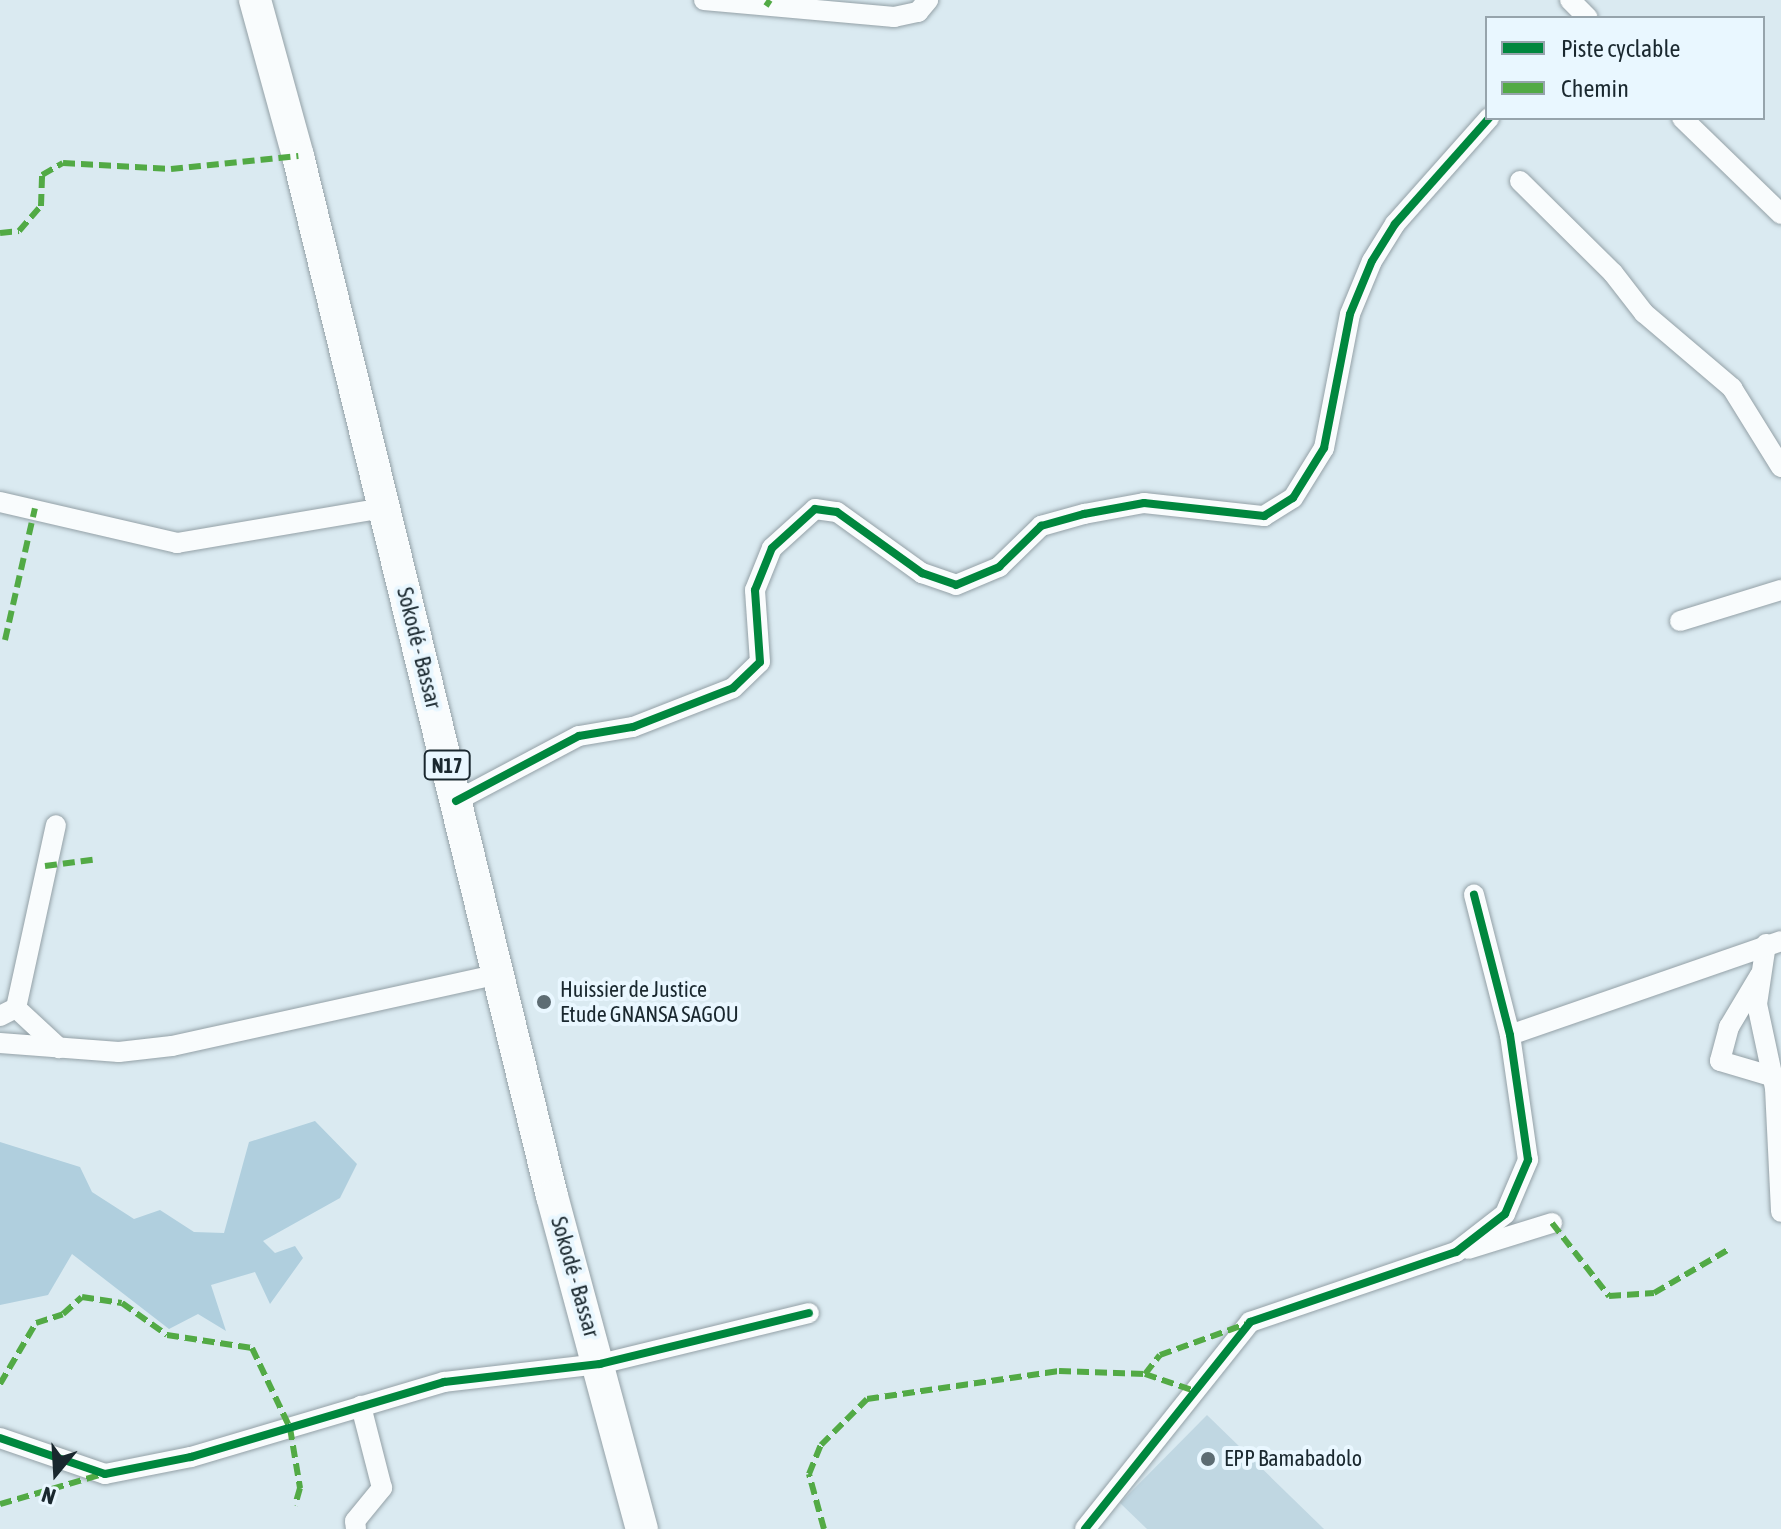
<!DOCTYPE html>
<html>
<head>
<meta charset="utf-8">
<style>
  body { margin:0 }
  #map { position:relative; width:1781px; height:1529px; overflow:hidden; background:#daeaf1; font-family:"Asap Condensed",sans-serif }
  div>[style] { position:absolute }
  .green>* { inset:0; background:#c0d7e2 }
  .forest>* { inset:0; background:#b0cfde }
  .roads { filter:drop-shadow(0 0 2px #94a1a7) drop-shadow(0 0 2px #94a1a7) }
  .minor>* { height:20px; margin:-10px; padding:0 10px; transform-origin:10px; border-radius:10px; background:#f9fcfd }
  .primary>* { height:32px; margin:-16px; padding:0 16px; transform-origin:16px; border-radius:16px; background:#f9fcfd }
  .quiet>* { height:6px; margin-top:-3px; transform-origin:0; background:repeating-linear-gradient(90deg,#52aa45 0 12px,transparent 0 18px) }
  .cycleway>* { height:8px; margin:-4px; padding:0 4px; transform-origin:4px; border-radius:4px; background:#00873e }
  .dots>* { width:22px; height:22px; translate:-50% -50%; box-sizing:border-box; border:4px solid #e9f7ff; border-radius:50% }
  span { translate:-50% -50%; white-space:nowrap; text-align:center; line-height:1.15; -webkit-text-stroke:8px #e9f7ff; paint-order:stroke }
  .shield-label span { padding:2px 6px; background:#e9f7ff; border:2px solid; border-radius:6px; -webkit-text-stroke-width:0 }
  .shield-label { font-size:20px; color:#1a282f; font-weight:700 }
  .street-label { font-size:22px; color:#1a282f }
  .poi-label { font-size:22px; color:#1a282f }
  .left { translate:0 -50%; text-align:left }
  .legend { position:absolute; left:1485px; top:16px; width:280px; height:104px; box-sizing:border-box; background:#e9f7ff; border:2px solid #96a4ac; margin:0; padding:10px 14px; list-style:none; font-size:24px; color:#1a282f }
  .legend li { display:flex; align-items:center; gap:16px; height:40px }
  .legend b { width:40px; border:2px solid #96a4ac }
  .north { position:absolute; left:16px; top:1433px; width:80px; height:80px; -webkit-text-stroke:6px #e9f7ff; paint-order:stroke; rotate:198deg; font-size:22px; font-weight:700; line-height:32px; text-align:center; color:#1a282f }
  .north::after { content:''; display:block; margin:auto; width:28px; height:36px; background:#1a282f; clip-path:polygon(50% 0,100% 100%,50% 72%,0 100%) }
</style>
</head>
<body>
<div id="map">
  <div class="green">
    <div style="clip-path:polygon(1207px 1415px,1324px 1529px,1147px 1529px,1120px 1503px)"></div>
  </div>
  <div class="forest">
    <div style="clip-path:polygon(315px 1121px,357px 1164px,340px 1198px,263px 1241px,275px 1253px,295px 1246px,303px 1258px,270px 1304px,255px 1272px,211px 1285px,226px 1331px,198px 1314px,169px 1329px,72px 1254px,48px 1295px,0 1305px,0 1142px,80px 1167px,92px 1192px,134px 1219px,160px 1210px,194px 1232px,224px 1233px,249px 1142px)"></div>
  </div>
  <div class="roads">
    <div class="minor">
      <div style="left:704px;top:0;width:191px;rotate:5.1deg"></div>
      <div style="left:894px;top:17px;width:25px;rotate:-12deg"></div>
      <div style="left:918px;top:12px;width:16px;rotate:-50deg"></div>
      <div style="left:1570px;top:0;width:25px;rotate:45deg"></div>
      <div style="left:1682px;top:118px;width:138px;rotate:44.1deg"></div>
      <div style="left:1520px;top:181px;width:131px;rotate:44.7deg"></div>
      <div style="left:1613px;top:273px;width:51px;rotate:52.2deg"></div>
      <div style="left:1644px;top:313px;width:116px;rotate:40.4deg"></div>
      <div style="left:1732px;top:388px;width:93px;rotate:58.2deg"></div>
      <div style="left:0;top:502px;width:182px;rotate:13deg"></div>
      <div style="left:177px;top:543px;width:210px;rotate:-9.6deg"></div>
      <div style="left:1680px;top:621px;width:106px;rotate:-17.1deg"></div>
      <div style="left:456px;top:801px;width:139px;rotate:-27.9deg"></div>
      <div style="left:579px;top:736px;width:55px;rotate:-9.5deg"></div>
      <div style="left:633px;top:727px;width:107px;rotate:-21.3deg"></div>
      <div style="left:733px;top:688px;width:37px;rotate:-44deg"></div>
      <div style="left:760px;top:662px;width:72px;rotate:-94deg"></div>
      <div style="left:755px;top:590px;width:45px;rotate:-68deg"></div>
      <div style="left:772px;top:548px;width:58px;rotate:-42.2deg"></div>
      <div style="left:815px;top:509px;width:22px;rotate:8deg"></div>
      <div style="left:837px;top:512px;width:105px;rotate:35.7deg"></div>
      <div style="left:922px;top:573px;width:36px;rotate:19deg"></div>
      <div style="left:956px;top:585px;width:47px;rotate:-22.7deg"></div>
      <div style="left:999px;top:567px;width:59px;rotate:-44.3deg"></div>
      <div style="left:1041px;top:526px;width:45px;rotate:-15.6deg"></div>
      <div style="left:1084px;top:514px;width:61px;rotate:-10.4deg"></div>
      <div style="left:1144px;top:503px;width:121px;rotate:6.2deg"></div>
      <div style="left:1264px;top:516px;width:34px;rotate:-32deg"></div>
      <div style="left:1293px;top:498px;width:59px;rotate:-58.2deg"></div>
      <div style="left:1324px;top:448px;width:136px;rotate:-79deg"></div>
      <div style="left:1350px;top:314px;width:57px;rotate:-67.5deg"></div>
      <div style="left:1372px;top:261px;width:44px;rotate:-58.1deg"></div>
      <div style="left:1395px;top:224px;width:142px;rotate:-48.4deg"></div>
      <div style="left:1766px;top:944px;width:61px;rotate:98.5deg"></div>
      <div style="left:1757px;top:1004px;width:86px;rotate:77.9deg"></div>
      <div style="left:1775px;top:1088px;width:124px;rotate:87.2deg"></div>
      <div style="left:1760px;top:975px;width:61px;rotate:120.8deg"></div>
      <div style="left:1729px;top:1027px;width:35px;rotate:105deg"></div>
      <div style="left:1720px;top:1061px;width:64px;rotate:16.4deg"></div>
      <div style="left:16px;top:1008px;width:187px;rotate:-77.7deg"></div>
      <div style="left:0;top:1016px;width:18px;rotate:-27deg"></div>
      <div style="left:16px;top:1008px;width:59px;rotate:42.9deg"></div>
      <div style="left:1510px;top:1035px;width:287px;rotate:-19.1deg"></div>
      <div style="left:0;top:1043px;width:119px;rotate:4.3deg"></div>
      <div style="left:119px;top:1052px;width:53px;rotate:-6.5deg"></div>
      <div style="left:172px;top:1046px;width:335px;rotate:-12.4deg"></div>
      <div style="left:1468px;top:1249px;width:88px;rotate:-17.2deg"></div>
      <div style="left:0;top:1438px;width:111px;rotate:18.9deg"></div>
      <div style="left:105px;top:1474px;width:88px;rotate:-11.2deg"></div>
      <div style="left:191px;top:1457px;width:264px;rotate:-16.5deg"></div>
      <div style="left:444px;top:1382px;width:157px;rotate:-6.6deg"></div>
      <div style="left:600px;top:1364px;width:215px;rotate:-13.7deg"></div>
      <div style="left:356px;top:1529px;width:8px;rotate:-97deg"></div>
      <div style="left:355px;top:1521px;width:43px;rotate:-50.7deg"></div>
      <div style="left:382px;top:1488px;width:85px;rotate:-104.4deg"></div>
      <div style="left:1085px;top:1529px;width:265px;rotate:-51.4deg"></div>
      <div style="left:1250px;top:1322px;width:218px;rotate:-18.8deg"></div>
      <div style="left:1456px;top:1252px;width:62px;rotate:-37.8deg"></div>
      <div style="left:1505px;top:1214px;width:59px;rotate:-66.9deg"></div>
      <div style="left:1528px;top:1160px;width:126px;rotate:-98.2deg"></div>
      <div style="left:1510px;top:1035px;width:145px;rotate:-104.4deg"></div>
    </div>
    <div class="primary">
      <div style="left:255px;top:0;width:162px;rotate:74.6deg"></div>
      <div style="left:298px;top:156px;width:1071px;rotate:76.28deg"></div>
      <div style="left:552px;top:1196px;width:345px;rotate:74.9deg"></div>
    </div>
  </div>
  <div class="quiet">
    <div style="left:766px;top:6px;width:7px;rotate:-56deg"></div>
    <div style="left:0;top:233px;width:19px;rotate:-6deg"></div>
    <div style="left:19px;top:231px;width:33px;rotate:-49deg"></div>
    <div style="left:41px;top:206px;width:31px;rotate:-88deg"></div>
    <div style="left:42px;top:175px;width:24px;rotate:-30deg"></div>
    <div style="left:63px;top:163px;width:108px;rotate:3.2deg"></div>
    <div style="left:171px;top:169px;width:128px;rotate:-5.8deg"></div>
    <div style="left:5px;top:640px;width:135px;rotate:-77.2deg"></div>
    <div style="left:45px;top:866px;width:54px;rotate:-7.4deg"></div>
    <div style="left:1552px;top:1223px;width:93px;rotate:52deg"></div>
    <div style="left:1609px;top:1296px;width:45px;rotate:-3.8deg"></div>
    <div style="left:1654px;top:1293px;width:89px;rotate:-30.3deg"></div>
    <div style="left:1145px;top:1374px;width:53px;rotate:18.8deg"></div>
    <div style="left:0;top:1384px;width:71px;rotate:-59.5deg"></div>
    <div style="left:36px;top:1323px;width:28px;rotate:-18deg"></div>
    <div style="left:63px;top:1314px;width:25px;rotate:-42deg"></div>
    <div style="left:82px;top:1297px;width:40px;rotate:8.5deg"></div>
    <div style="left:122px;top:1303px;width:55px;rotate:35.4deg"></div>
    <div style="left:167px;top:1335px;width:86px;rotate:8.7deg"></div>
    <div style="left:252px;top:1348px;width:89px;rotate:64.6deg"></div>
    <div style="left:290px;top:1428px;width:61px;rotate:80.5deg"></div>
    <div style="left:300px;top:1488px;width:18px;rotate:106deg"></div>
    <div style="left:0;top:1504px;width:104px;rotate:-16.2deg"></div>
    <div style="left:824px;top:1529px;width:57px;rotate:-105.3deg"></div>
    <div style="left:809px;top:1474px;width:31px;rotate:-68deg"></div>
    <div style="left:821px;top:1445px;width:65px;rotate:-45deg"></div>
    <div style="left:867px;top:1399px;width:194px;rotate:-8.3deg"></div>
    <div style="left:1059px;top:1371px;width:86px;rotate:2deg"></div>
    <div style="left:1145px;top:1374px;width:24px;rotate:-52deg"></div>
    <div style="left:1160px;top:1355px;width:91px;rotate:-19.8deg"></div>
  </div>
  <div class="cycleway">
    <div style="left:456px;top:801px;width:139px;rotate:-27.9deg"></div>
    <div style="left:579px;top:736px;width:55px;rotate:-9.5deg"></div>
    <div style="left:633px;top:727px;width:107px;rotate:-21.3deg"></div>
    <div style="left:733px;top:688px;width:37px;rotate:-44deg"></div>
    <div style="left:760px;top:662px;width:72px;rotate:-94deg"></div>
    <div style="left:755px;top:590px;width:45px;rotate:-68deg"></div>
    <div style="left:772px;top:548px;width:58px;rotate:-42.2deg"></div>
    <div style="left:815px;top:509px;width:22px;rotate:8deg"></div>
    <div style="left:837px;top:512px;width:105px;rotate:35.7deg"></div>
    <div style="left:922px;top:573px;width:36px;rotate:19deg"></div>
    <div style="left:956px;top:585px;width:47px;rotate:-22.7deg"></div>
    <div style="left:999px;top:567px;width:59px;rotate:-44.3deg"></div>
    <div style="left:1041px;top:526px;width:45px;rotate:-15.6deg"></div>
    <div style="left:1084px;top:514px;width:61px;rotate:-10.4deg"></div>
    <div style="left:1144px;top:503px;width:121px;rotate:6.2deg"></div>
    <div style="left:1264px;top:516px;width:34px;rotate:-32deg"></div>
    <div style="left:1293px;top:498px;width:59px;rotate:-58.2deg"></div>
    <div style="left:1324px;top:448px;width:136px;rotate:-79deg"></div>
    <div style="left:1350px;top:314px;width:57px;rotate:-67.5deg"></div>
    <div style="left:1372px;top:261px;width:44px;rotate:-58.1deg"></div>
    <div style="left:1395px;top:224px;width:142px;rotate:-48.4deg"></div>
    <div style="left:0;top:1438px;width:111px;rotate:18.9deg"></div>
    <div style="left:105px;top:1474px;width:88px;rotate:-11.2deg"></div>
    <div style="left:191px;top:1457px;width:264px;rotate:-16.5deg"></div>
    <div style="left:444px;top:1382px;width:157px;rotate:-6.6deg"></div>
    <div style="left:600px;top:1364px;width:215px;rotate:-13.7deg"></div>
    <div style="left:1085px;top:1529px;width:265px;rotate:-51.4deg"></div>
    <div style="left:1250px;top:1322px;width:218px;rotate:-18.8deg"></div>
    <div style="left:1456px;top:1252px;width:62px;rotate:-37.8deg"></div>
    <div style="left:1505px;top:1214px;width:59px;rotate:-66.9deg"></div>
    <div style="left:1528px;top:1160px;width:126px;rotate:-98.2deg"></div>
    <div style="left:1510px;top:1035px;width:145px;rotate:-104.4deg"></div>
  </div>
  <div class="dots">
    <div style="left:544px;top:1002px;background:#5d6c73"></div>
    <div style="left:1208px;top:1459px;background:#5d6c73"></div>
  </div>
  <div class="shield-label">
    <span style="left:447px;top:765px">N17</span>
  </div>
  <div class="street-label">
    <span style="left:419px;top:648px;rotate:76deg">Sokodé - Bassar</span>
    <span style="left:575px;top:1277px;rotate:74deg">Sokodé - Bassar</span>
  </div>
  <div class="poi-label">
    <span class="left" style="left:560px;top:1002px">Huissier de Justice<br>Etude GNANSA SAGOU</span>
    <span class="left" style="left:1224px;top:1459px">EPP Bamabadolo</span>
  </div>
  <ul class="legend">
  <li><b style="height:10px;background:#00873e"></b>Piste cyclable</li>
  <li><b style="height:10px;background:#52aa45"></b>Chemin</li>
  </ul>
  <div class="north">N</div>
</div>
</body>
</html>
